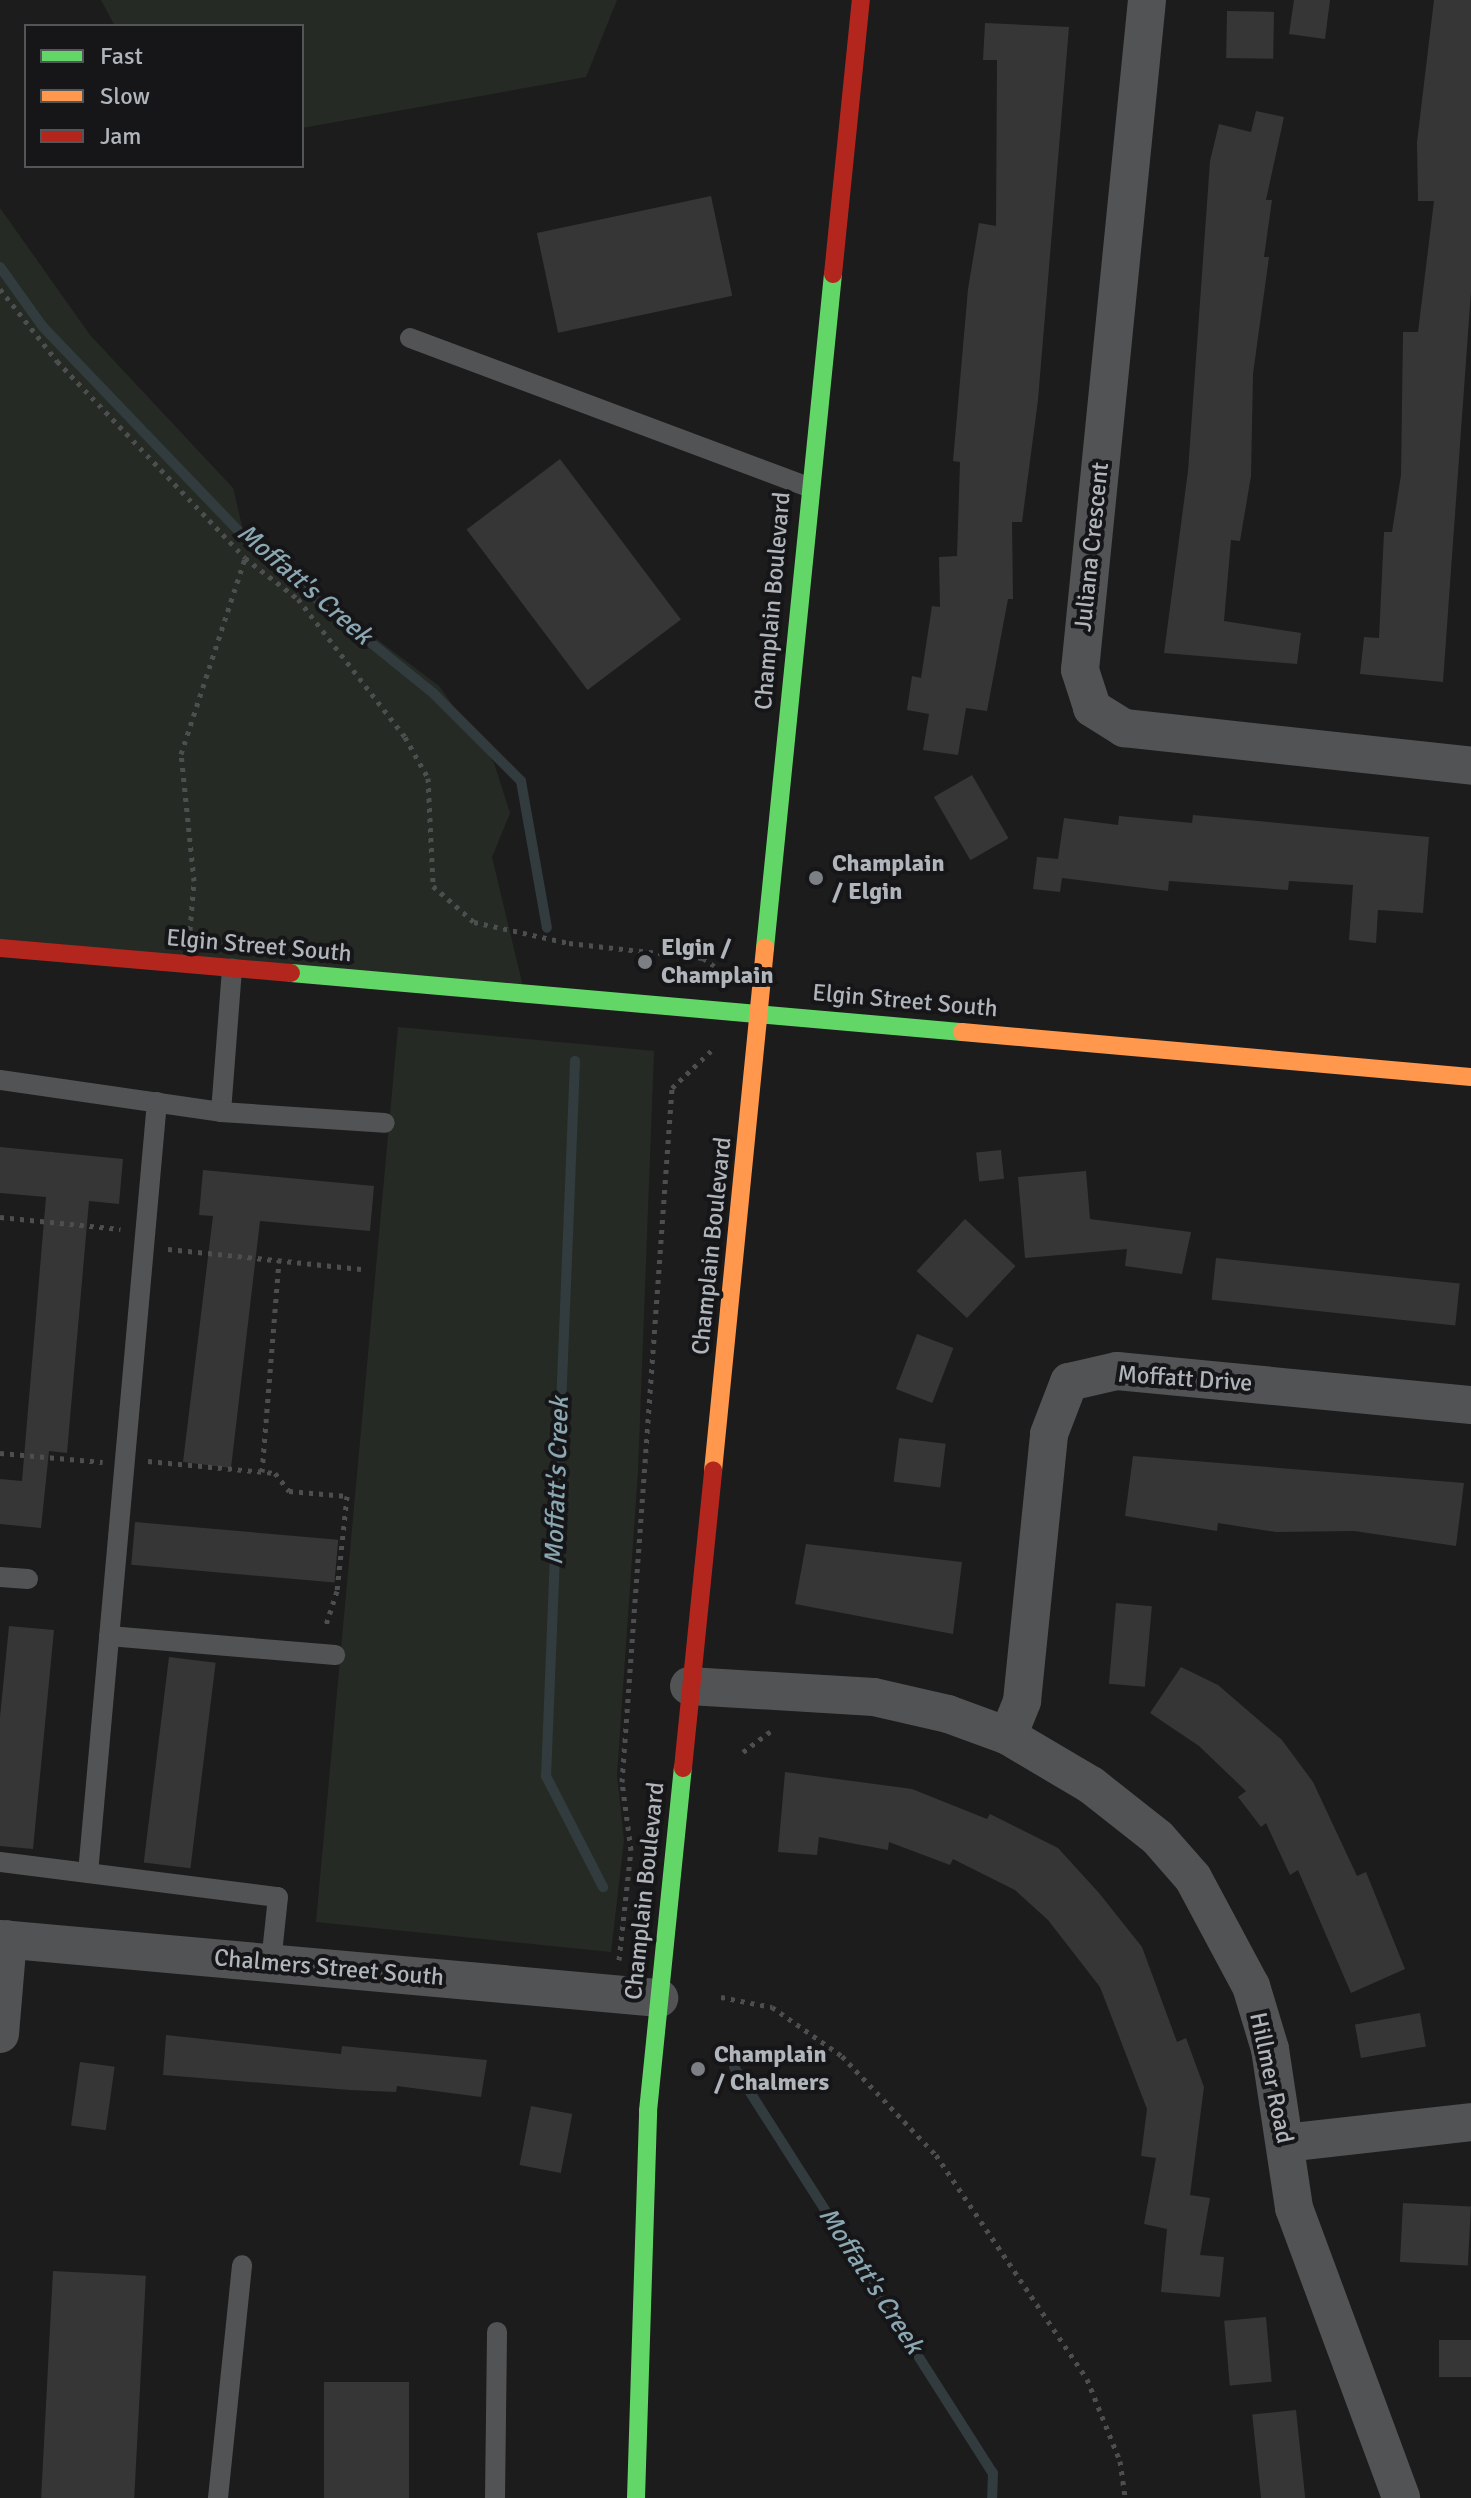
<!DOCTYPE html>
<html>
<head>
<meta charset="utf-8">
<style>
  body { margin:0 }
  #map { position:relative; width:1471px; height:2498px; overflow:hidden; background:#1c1c1c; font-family:Signika,sans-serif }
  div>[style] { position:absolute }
  .green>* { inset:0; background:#252b24 }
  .stream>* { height:10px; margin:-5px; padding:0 5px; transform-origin:5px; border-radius:5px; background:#323c3f }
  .building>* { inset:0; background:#363637; transform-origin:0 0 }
  .path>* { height:5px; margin-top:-2.5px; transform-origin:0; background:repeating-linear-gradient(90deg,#4c4e50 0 4px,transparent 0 10px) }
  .lane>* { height:20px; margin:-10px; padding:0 10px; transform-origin:10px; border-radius:10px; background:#515355 }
  .street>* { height:38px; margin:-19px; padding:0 19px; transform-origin:19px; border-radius:19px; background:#515355 }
  .fast>* { height:18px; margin:-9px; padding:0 9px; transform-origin:9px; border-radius:9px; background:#63d668 }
  .slow>* { height:18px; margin:-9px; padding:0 9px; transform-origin:9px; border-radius:9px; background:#ff974d }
  .jam>* { height:18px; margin:-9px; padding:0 9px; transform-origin:9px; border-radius:9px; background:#b3261e }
  .dots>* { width:22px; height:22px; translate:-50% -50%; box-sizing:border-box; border:4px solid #161618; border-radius:50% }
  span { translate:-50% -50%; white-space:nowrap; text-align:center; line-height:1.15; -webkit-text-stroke:8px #161618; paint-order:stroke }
  .street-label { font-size:24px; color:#afb5bb }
  .poi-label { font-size:24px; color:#afb5bb; font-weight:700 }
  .left { translate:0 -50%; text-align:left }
  .water-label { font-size:26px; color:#8aa7b2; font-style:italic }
  .legend { position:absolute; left:24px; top:24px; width:280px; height:144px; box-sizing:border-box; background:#161618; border:2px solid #535659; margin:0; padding:10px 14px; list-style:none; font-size:24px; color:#afb5bb }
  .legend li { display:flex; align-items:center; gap:16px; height:40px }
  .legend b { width:40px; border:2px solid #535659 }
</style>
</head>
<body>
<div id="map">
  <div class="green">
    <div style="clip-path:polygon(101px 0,617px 0,586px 77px,302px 128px,302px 26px,115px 26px)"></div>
    <div style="clip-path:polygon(0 208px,90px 335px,233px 488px,243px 530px,276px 563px,439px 686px,494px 763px,510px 813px,492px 857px,524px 991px,0 945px)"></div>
    <div style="clip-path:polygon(398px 1027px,654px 1051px,638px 1471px,617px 1775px,624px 1840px,611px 1952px,316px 1922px)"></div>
  </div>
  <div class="stream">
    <div style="left:0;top:267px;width:74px;rotate:54.4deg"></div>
    <div style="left:43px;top:327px;width:313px;rotate:46.2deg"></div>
    <div style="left:260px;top:553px;width:224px;rotate:39deg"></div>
    <div style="left:434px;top:694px;width:123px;rotate:45deg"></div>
    <div style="left:521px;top:781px;width:149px;rotate:80deg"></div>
    <div style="left:575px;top:1061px;width:716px;rotate:92.32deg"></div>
    <div style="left:546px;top:1776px;width:125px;rotate:62.8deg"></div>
    <div style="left:734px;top:2067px;width:482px;rotate:57.5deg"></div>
    <div style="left:993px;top:2473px;width:25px;rotate:92deg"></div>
  </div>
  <div class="building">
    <div style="clip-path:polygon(1294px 0,1330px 0,1325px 39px,1289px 34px)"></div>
    <div style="clip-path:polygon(1434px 0,1471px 0,1471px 291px,1443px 682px,1360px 674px,1364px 637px,1379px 638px,1384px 532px,1392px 532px,1401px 475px,1403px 332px,1418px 332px,1434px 201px,1418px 201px,1417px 142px)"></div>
    <div style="left:1227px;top:11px;width:47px;height:47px;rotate:1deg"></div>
    <div style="clip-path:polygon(985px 23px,1069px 27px,1038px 400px,1022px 522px,1012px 522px,1013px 599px,1008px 599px,987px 711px,966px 708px,958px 755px,923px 750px,929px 714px,907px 710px,912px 676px,921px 678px,932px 606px,940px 607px,939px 557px,957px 556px,960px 462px,953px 461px,968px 289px,979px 223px,996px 226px,997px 60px,983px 60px)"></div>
    <div style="clip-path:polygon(1256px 111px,1284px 117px,1266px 200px,1272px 200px,1264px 257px,1269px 257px,1253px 374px,1251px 476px,1240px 541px,1231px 540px,1224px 621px,1301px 633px,1297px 664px,1164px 653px,1188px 471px,1210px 161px,1219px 124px,1251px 132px)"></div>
    <div style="left:711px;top:196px;width:102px;height:178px;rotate:78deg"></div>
    <div style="left:560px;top:459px;width:201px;height:117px;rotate:53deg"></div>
    <div style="left:972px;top:775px;width:73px;height:44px;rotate:60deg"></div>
    <div style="clip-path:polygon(1193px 815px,1429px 837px,1423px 913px,1378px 910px,1376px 943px,1349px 940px,1353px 885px,1289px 881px,1288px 890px,1169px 881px,1168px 891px,1062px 878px,1060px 892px,1033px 889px,1037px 857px,1058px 859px,1064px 818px,1118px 825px,1119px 816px,1192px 823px)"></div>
    <div style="clip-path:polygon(0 1147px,123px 1159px,119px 1204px,89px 1201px,67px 1453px,49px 1451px,41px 1528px,0 1524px,0 1479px,22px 1481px,46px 1197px,0 1193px)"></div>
    <div style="left:1001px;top:1150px;width:29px;height:25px;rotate:84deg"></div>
    <div style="clip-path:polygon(203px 1170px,374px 1186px,370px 1231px,260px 1221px,231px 1468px,183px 1462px,213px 1216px,199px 1215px)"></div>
    <div style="clip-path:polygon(1086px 1171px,1090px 1219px,1191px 1232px,1182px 1274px,1125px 1266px,1127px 1249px,1025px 1258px,1018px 1177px)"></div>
    <div style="left:965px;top:1219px;width:69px;height:71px;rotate:43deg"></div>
    <div style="left:1216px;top:1258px;width:245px;height:42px;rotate:6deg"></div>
    <div style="left:917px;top:1334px;width:39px;height:59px;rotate:21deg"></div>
    <div style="left:899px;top:1438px;width:47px;height:44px;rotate:7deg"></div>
    <div style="clip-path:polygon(1133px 1456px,1464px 1483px,1456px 1546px,1354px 1531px,1276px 1532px,1218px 1523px,1217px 1531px,1125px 1516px)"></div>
    <div style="left:135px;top:1522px;width:204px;height:43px;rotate:5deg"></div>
    <div style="clip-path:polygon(806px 1544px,962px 1562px,953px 1634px,795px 1604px)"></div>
    <div style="left:1116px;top:1603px;width:36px;height:81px;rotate:5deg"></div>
    <div style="clip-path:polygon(9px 1626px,54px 1630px,33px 1849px,0 1846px,0 1717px)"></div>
    <div style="left:169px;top:1657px;width:47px;height:207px;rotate:7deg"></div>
    <div style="clip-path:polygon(1181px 1667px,1218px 1685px,1282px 1740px,1313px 1782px,1357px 1876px,1366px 1872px,1405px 1969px,1351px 1993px,1298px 1870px,1290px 1875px,1266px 1823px,1261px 1827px,1238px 1797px,1246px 1791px,1199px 1746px,1150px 1713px)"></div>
    <div style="clip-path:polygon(785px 1772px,912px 1789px,987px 1819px,990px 1814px,1058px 1848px,1099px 1893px,1142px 1947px,1177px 2042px,1186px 2038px,1204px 2087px,1190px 2195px,1210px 2198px,1200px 2255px,1224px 2257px,1220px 2297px,1161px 2292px,1167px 2229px,1144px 2224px,1156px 2158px,1141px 2156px,1147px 2109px,1100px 1987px,1048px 1920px,1015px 1890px,953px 1859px,950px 1865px,889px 1842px,888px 1850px,819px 1837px,817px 1855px,778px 1852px)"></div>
    <div style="left:1420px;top:2013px;width:34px;height:66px;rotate:80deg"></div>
    <div style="clip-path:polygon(166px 2035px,341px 2054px,342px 2046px,487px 2060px,481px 2097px,397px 2086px,396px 2092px,350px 2090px,163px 2075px)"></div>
    <div style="left:80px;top:2062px;width:35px;height:64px;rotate:8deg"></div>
    <div style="left:531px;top:2106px;width:42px;height:60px;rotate:11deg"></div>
    <div style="left:1403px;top:2203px;width:68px;height:59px;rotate:3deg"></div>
    <div style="left:53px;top:2271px;width:93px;height:227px;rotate:3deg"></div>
    <div style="left:1266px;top:2317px;width:65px;height:42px;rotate:85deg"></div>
    <div style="left:1471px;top:2340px;width:37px;height:32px;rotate:90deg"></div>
    <div style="left:409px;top:2382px;width:116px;height:85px;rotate:90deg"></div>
    <div style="left:1296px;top:2410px;width:89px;height:44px;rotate:84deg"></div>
  </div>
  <div class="path">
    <div style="left:0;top:289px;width:92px;rotate:51.6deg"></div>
    <div style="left:57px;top:361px;width:272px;rotate:46.3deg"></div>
    <div style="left:245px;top:558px;width:67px;rotate:37.7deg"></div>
    <div style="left:298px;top:599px;width:175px;rotate:52.2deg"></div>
    <div style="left:405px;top:737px;width:47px;rotate:60.7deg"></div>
    <div style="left:428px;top:778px;width:108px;rotate:87.3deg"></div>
    <div style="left:433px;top:886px;width:55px;rotate:41.3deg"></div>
    <div style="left:474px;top:922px;width:97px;rotate:12.5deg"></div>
    <div style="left:569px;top:943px;width:135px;rotate:6.4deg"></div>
    <div style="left:703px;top:958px;width:17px;rotate:36deg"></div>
    <div style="left:190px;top:930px;width:49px;rotate:-85.3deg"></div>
    <div style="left:194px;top:881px;width:128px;rotate:-95.8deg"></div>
    <div style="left:181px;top:754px;width:206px;rotate:-71.9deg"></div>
    <div style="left:0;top:1217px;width:121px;rotate:5.7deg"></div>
    <div style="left:168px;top:1249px;width:194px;rotate:5.9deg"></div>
    <div style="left:0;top:1453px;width:103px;rotate:5deg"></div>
    <div style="left:148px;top:1461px;width:128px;rotate:5.4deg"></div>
    <div style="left:275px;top:1473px;width:23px;rotate:52deg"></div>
    <div style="left:289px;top:1491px;width:58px;rotate:4.9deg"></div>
    <div style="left:347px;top:1496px;width:96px;rotate:96deg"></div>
    <div style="left:337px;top:1591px;width:39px;rotate:108deg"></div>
    <div style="left:262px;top:1472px;width:213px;rotate:-85.4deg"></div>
    <div style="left:743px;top:1752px;width:35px;rotate:-37deg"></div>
    <div style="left:619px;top:1960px;width:111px;rotate:-83.8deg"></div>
    <div style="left:631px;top:1850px;width:69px;rotate:-97.5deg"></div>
    <div style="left:622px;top:1782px;width:696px;rotate:-85.88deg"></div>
    <div style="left:672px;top:1088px;width:58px;rotate:-43.6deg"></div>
    <div style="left:721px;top:1997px;width:52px;rotate:11.1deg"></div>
    <div style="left:772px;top:2007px;width:85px;rotate:35deg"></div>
    <div style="left:842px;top:2056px;width:137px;rotate:46.5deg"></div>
    <div style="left:936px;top:2155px;width:270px;rotate:56deg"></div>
    <div style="left:1087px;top:2379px;width:88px;rotate:68.1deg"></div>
    <div style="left:1120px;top:2461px;width:37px;rotate:82deg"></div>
  </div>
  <div class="lane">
    <div style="left:410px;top:338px;width:425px;rotate:20.5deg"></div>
    <div style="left:0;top:1080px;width:223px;rotate:8.2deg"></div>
    <div style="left:221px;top:1112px;width:144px;rotate:-85.6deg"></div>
    <div style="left:221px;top:1112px;width:164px;rotate:3.8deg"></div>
    <div style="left:0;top:1577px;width:28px;rotate:4deg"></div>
    <div style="left:109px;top:1636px;width:227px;rotate:4.8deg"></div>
    <div style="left:0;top:1862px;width:280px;rotate:7.2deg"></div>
    <div style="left:278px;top:1897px;width:66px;rotate:96.1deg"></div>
    <div style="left:88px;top:1873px;width:774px;rotate:-84.89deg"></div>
    <div style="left:218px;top:2498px;width:234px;rotate:-84.1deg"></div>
    <div style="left:495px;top:2498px;width:166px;rotate:-89.3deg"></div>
  </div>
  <div class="street">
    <div style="left:1147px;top:0;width:673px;rotate:95.71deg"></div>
    <div style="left:1080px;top:670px;width:40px;rotate:72deg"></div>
    <div style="left:1092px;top:708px;width:38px;rotate:32deg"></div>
    <div style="left:1124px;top:728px;width:349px;rotate:6.2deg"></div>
    <div style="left:689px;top:1686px;width:185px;rotate:3.4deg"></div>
    <div style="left:874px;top:1697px;width:76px;rotate:12.9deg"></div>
    <div style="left:948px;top:1714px;width:64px;rotate:20.1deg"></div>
    <div style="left:1008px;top:1736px;width:96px;rotate:30.6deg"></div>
    <div style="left:1091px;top:1785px;width:85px;rotate:38.3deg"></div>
    <div style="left:1158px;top:1838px;width:53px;rotate:48.8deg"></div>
    <div style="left:1193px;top:1878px;width:123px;rotate:61.8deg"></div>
    <div style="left:1251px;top:1986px;width:66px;rotate:73.2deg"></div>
    <div style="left:1270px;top:2049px;width:161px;rotate:81.4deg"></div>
    <div style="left:1294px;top:2208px;width:309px;rotate:69.7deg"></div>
    <div style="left:1008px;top:1736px;width:38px;rotate:-68deg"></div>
    <div style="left:1022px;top:1701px;width:268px;rotate:-84.2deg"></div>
    <div style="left:1049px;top:1434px;width:56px;rotate:-69deg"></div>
    <div style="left:1069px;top:1382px;width:49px;rotate:-12.9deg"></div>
    <div style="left:1117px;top:1371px;width:356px;rotate:5.5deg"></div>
    <div style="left:0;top:1939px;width:662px;rotate:5.12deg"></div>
    <div style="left:0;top:2034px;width:95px;rotate:-85.2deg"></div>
    <div style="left:1285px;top:2143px;width:187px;rotate:-6.4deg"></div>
  </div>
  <div class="fast">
    <div style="left:765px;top:948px;width:677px;rotate:-84.24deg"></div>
    <div style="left:291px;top:973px;width:674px;rotate:5.03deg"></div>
    <div style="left:636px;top:2498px;width:387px;rotate:-88.2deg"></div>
    <div style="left:648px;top:2111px;width:345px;rotate:-84.2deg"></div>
  </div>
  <div class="slow">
    <div style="left:962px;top:1032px;width:511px;rotate:5.05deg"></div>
    <div style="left:713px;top:1471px;width:526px;rotate:-84.32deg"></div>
  </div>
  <div class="jam">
    <div style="left:833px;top:274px;width:275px;rotate:-84.2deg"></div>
    <div style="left:0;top:948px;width:292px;rotate:4.9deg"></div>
    <div style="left:683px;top:1768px;width:299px;rotate:-84.2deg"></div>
  </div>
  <div class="dots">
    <div style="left:816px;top:878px;background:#7c7f83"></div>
    <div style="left:645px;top:962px;background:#7c7f83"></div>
    <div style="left:698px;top:2069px;background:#7c7f83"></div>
  </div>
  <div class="street-label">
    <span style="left:1092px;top:547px;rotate:-84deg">Juliana Crescent</span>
    <span style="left:773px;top:601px;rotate:-85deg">Champlain Boulevard</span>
    <span style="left:259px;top:946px;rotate:5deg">Elgin Street South</span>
    <span style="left:905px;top:1001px;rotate:5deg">Elgin Street South</span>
    <span style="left:712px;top:1246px;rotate:-84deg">Champlain Boulevard</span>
    <span style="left:1185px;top:1379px;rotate:4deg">Moffatt Drive</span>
    <span style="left:645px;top:1891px;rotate:-84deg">Champlain Boulevard</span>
    <span style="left:329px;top:1968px;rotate:5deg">Chalmers Street South</span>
    <span style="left:1271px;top:2078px;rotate:78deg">Hillmer Road</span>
  </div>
  <div class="poi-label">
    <span class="left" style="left:832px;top:878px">Champlain<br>/ Elgin</span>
    <span class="left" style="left:661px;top:962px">Elgin /<br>Champlain</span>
    <span class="left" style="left:714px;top:2069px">Champlain<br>/ Chalmers</span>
  </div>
  <div class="water-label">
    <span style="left:304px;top:585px;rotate:41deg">Moffatt's Creek</span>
    <span style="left:558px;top:1481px;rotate:-88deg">Moffatt's Creek</span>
    <span style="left:870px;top:2281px;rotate:57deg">Moffatt's Creek</span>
  </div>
  <ul class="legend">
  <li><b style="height:10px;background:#63d668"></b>Fast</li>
  <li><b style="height:10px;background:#ff974d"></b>Slow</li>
  <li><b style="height:10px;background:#b3261e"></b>Jam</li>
  </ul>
</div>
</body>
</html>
